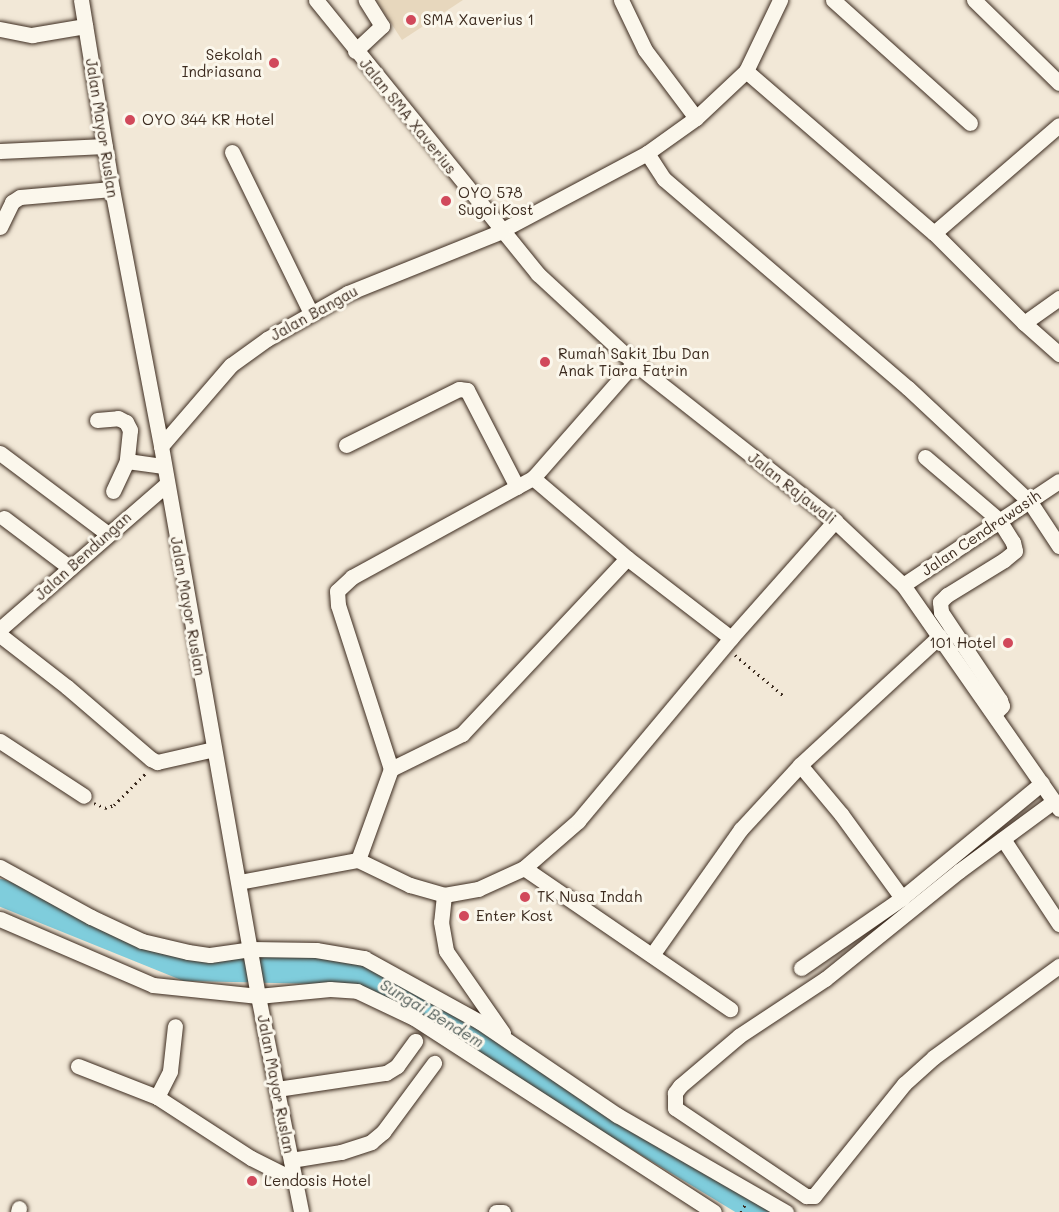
<!DOCTYPE html>
<html>
<head>
<meta charset="utf-8">
<style>
  body { margin:0 }
  #map { position:relative; width:1059px; height:1212px; overflow:hidden; background:#f2e8d7; font-family:Mali,sans-serif }
  div>[style] { position:absolute }
  .built>* { inset:0; background:#e7d7bd }
  .river>* { height:27px; margin:-13.5px; padding:0 13.5px; transform-origin:13.5px; border-radius:13.5px; background:#7fcddc }
  .path>* { height:3px; margin-top:-1.5px; transform-origin:0; background:repeating-linear-gradient(90deg,#3b2a1e 0 1.5px,transparent 0 6px) }
  .roads { filter:drop-shadow(0 0 2px #3b2a1e) drop-shadow(0 0 2px #3b2a1e) }
  .minor>* { height:15px; margin:-7.5px; padding:0 7.5px; transform-origin:7.5px; border-radius:7.5px; background:#fbf7ec }
  .dots>* { width:16px; height:16px; translate:-50% -50%; box-sizing:border-box; border:3px solid #fbf7ec; border-radius:50% }
  span { translate:-50% -50%; white-space:nowrap; text-align:center; line-height:1.15; -webkit-text-stroke:6px #fbf7ec; paint-order:stroke }
  .poi-label { font-size:15px; color:#3b2a1e }
  .left { translate:0 -50%; text-align:left }
  .right { translate:-100% -50%; text-align:right }
  .street-label { font-size:15px; color:#3b2a1e }
  .water-label { font-size:16px; color:#4f5b57; font-style:italic }
</style>
</head>
<body>
<div id="map">
  <div class="built">
    <div style="clip-path:polygon(376px 0,463px 0,402px 40px)"></div>
  </div>
  <div class="river">
    <div style="left:0;top:892px;width:201px;rotate:22deg"></div>
    <div style="left:186px;top:967px;width:131px;rotate:1.3deg"></div>
    <div style="left:317px;top:970px;width:55px;rotate:6.2deg"></div>
    <div style="left:372px;top:976px;width:456px;rotate:31.2deg"></div>
  </div>
  <div class="path">
    <div style="left:735px;top:655px;width:64px;rotate:39.9deg"></div>
    <div style="left:94px;top:803px;width:12px;rotate:24deg"></div>
    <div style="left:105px;top:808px;width:9px;rotate:-18deg"></div>
    <div style="left:114px;top:805px;width:47px;rotate:-45deg"></div>
    <div style="left:741px;top:1212px;width:10px;rotate:-61deg"></div>
  </div>
  <div class="roads">
    <div class="minor">
      <div style="left:81px;top:0;width:192px;rotate:80.7deg"></div>
      <div style="left:112px;top:189px;width:262px;rotate:79.2deg"></div>
      <div style="left:161px;top:446px;width:558px;rotate:80deg"></div>
      <div style="left:258px;top:996px;width:220px;rotate:78.7deg"></div>
      <div style="left:316px;top:0;width:353px;rotate:51deg"></div>
      <div style="left:538px;top:274px;width:131px;rotate:42.8deg"></div>
      <div style="left:634px;top:363px;width:256px;rotate:38.2deg"></div>
      <div style="left:835px;top:521px;width:93px;rotate:43.3deg"></div>
      <div style="left:903px;top:585px;width:273px;rotate:55.1deg"></div>
      <div style="left:621px;top:0;width:55px;rotate:64.4deg"></div>
      <div style="left:645px;top:50px;width:85px;rotate:53.1deg"></div>
      <div style="left:833px;top:0;width:184px;rotate:41.9deg"></div>
      <div style="left:974px;top:0;width:119px;rotate:44.3deg"></div>
      <div style="left:0;top:29px;width:33px;rotate:11deg"></div>
      <div style="left:32px;top:35px;width:54px;rotate:-9.6deg"></div>
      <div style="left:355px;top:51px;width:37px;rotate:-43deg"></div>
      <div style="left:382px;top:26px;width:31px;rotate:-122deg"></div>
      <div style="left:746px;top:71px;width:248px;rotate:40.8deg"></div>
      <div style="left:934px;top:233px;width:127px;rotate:45deg"></div>
      <div style="left:1024px;top:323px;width:47px;rotate:41.5deg"></div>
      <div style="left:0;top:151px;width:105px;rotate:-2.7deg"></div>
      <div style="left:232px;top:152px;width:179px;rotate:63.9deg"></div>
      <div style="left:647px;top:153px;width:31px;rotate:57deg"></div>
      <div style="left:664px;top:179px;width:321px;rotate:40.6deg"></div>
      <div style="left:908px;top:388px;width:167px;rotate:43.1deg"></div>
      <div style="left:1030px;top:502px;width:53px;rotate:56.6deg"></div>
      <div style="left:0;top:227px;width:28px;rotate:-64deg"></div>
      <div style="left:12px;top:202px;width:9px;rotate:-32deg"></div>
      <div style="left:20px;top:197px;width:92px;rotate:-5deg"></div>
      <div style="left:508px;top:227px;width:157px;rotate:-28deg"></div>
      <div style="left:647px;top:153px;width:60px;rotate:-35.5deg"></div>
      <div style="left:696px;top:118px;width:69px;rotate:-43.2deg"></div>
      <div style="left:746px;top:71px;width:79px;rotate:-64.4deg"></div>
      <div style="left:934px;top:233px;width:165px;rotate:-40.8deg"></div>
      <div style="left:1024px;top:323px;width:43px;rotate:-35.5deg"></div>
      <div style="left:97px;top:420px;width:21px;rotate:-5deg"></div>
      <div style="left:118px;top:418px;width:9px;rotate:27deg"></div>
      <div style="left:126px;top:422px;width:9px;rotate:63deg"></div>
      <div style="left:130px;top:430px;width:31px;rotate:96deg"></div>
      <div style="left:127px;top:461px;width:33px;rotate:115deg"></div>
      <div style="left:346px;top:445px;width:126px;rotate:-26.4deg"></div>
      <div style="left:459px;top:389px;width:8px;rotate:7deg"></div>
      <div style="left:467px;top:390px;width:109px;rotate:62.7deg"></div>
      <div style="left:161px;top:446px;width:107px;rotate:-49.2deg"></div>
      <div style="left:231px;top:365px;width:44px;rotate:-35.8deg"></div>
      <div style="left:267px;top:339px;width:93px;rotate:-29.6deg"></div>
      <div style="left:348px;top:293px;width:166px;rotate:-21.9deg"></div>
      <div style="left:0;top:453px;width:135px;rotate:36.9deg"></div>
      <div style="left:925px;top:457px;width:97px;rotate:40.4deg"></div>
      <div style="left:999px;top:520px;width:26px;rotate:58deg"></div>
      <div style="left:1013px;top:542px;width:9px;rotate:77deg"></div>
      <div style="left:1015px;top:551px;width:14px;rotate:141deg"></div>
      <div style="left:1004px;top:560px;width:67px;rotate:148.4deg"></div>
      <div style="left:947px;top:595px;width:10px;rotate:135deg"></div>
      <div style="left:940px;top:602px;width:10px;rotate:84deg"></div>
      <div style="left:941px;top:612px;width:106px;rotate:56.2deg"></div>
      <div style="left:1000px;top:700px;width:6px;rotate:72deg"></div>
      <div style="left:1002px;top:706px;width:11px;rotate:135deg"></div>
      <div style="left:127px;top:461px;width:37px;rotate:8deg"></div>
      <div style="left:533px;top:478px;width:123px;rotate:40.4deg"></div>
      <div style="left:4px;top:518px;width:83px;rotate:37.1deg"></div>
      <div style="left:903px;top:585px;width:187px;rotate:-33.7deg"></div>
      <div style="left:0;top:629px;width:221px;rotate:-41deg"></div>
      <div style="left:0;top:635px;width:85px;rotate:37.8deg"></div>
      <div style="left:67px;top:687px;width:111px;rotate:40.6deg"></div>
      <div style="left:151px;top:759px;width:7px;rotate:27deg"></div>
      <div style="left:157px;top:762px;width:58px;rotate:-12.8deg"></div>
      <div style="left:0;top:741px;width:100px;rotate:33.2deg"></div>
      <div style="left:800px;top:765px;width:64px;rotate:50.1deg"></div>
      <div style="left:841px;top:814px;width:104px;rotate:54deg"></div>
      <div style="left:391px;top:769px;width:172px;rotate:-107.9deg"></div>
      <div style="left:338px;top:605px;width:14px;rotate:-94deg"></div>
      <div style="left:337px;top:591px;width:21px;rotate:-43deg"></div>
      <div style="left:352px;top:577px;width:206px;rotate:-28.7deg"></div>
      <div style="left:533px;top:478px;width:153px;rotate:-48.7deg"></div>
      <div style="left:1054px;top:801px;width:118px;rotate:143.6deg"></div>
      <div style="left:959px;top:871px;width:172px;rotate:141.1deg"></div>
      <div style="left:825px;top:979px;width:103px;rotate:146.5deg"></div>
      <div style="left:739px;top:1036px;width:77px;rotate:139.7deg"></div>
      <div style="left:680px;top:1086px;width:9px;rotate:126deg"></div>
      <div style="left:675px;top:1093px;width:15px;rotate:90deg"></div>
      <div style="left:675px;top:1108px;width:158px;rotate:33.9deg"></div>
      <div style="left:806px;top:1196px;width:8px"></div>
      <div style="left:814px;top:1196px;width:144px;rotate:-51.2deg"></div>
      <div style="left:904px;top:1084px;width:40px;rotate:-42deg"></div>
      <div style="left:934px;top:1057px;width:155px;rotate:-36.1deg"></div>
      <div style="left:1003px;top:839px;width:102px;rotate:56.6deg"></div>
      <div style="left:358px;top:860px;width:97px;rotate:-70.1deg"></div>
      <div style="left:391px;top:769px;width:79px;rotate:-26.2deg"></div>
      <div style="left:462px;top:734px;width:241px;rotate:-46.8deg"></div>
      <div style="left:627px;top:558px;width:131px;rotate:37.6deg"></div>
      <div style="left:0;top:867px;width:104px;rotate:28.8deg"></div>
      <div style="left:91px;top:917px;width:56px;rotate:25.2deg"></div>
      <div style="left:142px;top:941px;width:47px;rotate:13.4deg"></div>
      <div style="left:188px;top:952px;width:22px;rotate:8deg"></div>
      <div style="left:210px;top:955px;width:41px;rotate:-8.3deg"></div>
      <div style="left:251px;top:949px;width:65px;rotate:0.9deg"></div>
      <div style="left:316px;top:950px;width:49px;rotate:9.5deg"></div>
      <div style="left:364px;top:958px;width:132px;rotate:28.9deg"></div>
      <div style="left:480px;top:1022px;width:166px;rotate:34.2deg"></div>
      <div style="left:617px;top:1115px;width:195px;rotate:29.9deg"></div>
      <div style="left:524px;top:868px;width:250px;rotate:34.4deg"></div>
      <div style="left:239px;top:882px;width:121px;rotate:-10.5deg"></div>
      <div style="left:358px;top:860px;width:58px;rotate:25.7deg"></div>
      <div style="left:410px;top:885px;width:35px;rotate:16deg"></div>
      <div style="left:444px;top:895px;width:35px;rotate:-10deg"></div>
      <div style="left:478px;top:889px;width:51px;rotate:-24.5deg"></div>
      <div style="left:524px;top:868px;width:72px;rotate:-41deg"></div>
      <div style="left:578px;top:821px;width:239px;rotate:-50.1deg"></div>
      <div style="left:731px;top:638px;width:157px;rotate:-48.4deg"></div>
      <div style="left:444px;top:895px;width:27px;rotate:96deg"></div>
      <div style="left:441px;top:922px;width:29px;rotate:80deg"></div>
      <div style="left:446px;top:951px;width:100px;rotate:55.2deg"></div>
      <div style="left:0;top:919px;width:167px;rotate:23.3deg"></div>
      <div style="left:153px;top:985px;width:106px;rotate:6deg"></div>
      <div style="left:258px;top:996px;width:72px;rotate:-5.6deg"></div>
      <div style="left:330px;top:989px;width:27px;rotate:4deg"></div>
      <div style="left:357px;top:991px;width:63px;rotate:25.3deg"></div>
      <div style="left:414px;top:1018px;width:357px;rotate:32.9deg"></div>
      <div style="left:652px;top:955px;width:154px;rotate:-54.8deg"></div>
      <div style="left:741px;top:829px;width:87px;rotate:-47.3deg"></div>
      <div style="left:800px;top:765px;width:190px;rotate:-42.7deg"></div>
      <div style="left:801px;top:968px;width:123px;rotate:-34.7deg"></div>
      <div style="left:902px;top:898px;width:181px;rotate:-39.4deg"></div>
      <div style="left:78px;top:1066px;width:85px;rotate:21.4deg"></div>
      <div style="left:157px;top:1097px;width:112px;rotate:33deg"></div>
      <div style="left:251px;top:1158px;width:49px;rotate:26.6deg"></div>
      <div style="left:277px;top:1089px;width:110px;rotate:-8.4deg"></div>
      <div style="left:386px;top:1073px;width:13px;rotate:-32deg"></div>
      <div style="left:397px;top:1066px;width:31px;rotate:-54deg"></div>
      <div style="left:157px;top:1097px;width:29px;rotate:-63deg"></div>
      <div style="left:170px;top:1071px;width:45px;rotate:-83.7deg"></div>
      <div style="left:291px;top:1160px;width:51px;rotate:-9.1deg"></div>
      <div style="left:341px;top:1152px;width:32px;rotate:-18deg"></div>
      <div style="left:371px;top:1142px;width:16px;rotate:-40deg"></div>
      <div style="left:383px;top:1132px;width:86px;rotate:-53.5deg"></div>
      <div style="left:18px;top:1212px;width:4px;rotate:-76deg"></div>
      <div style="left:496px;top:1212px;width:7px"></div>
    </div>
  </div>
  <div class="dots">
    <div style="left:411px;top:20px;background:#d1495b"></div>
    <div style="left:274px;top:63px;background:#d1495b"></div>
    <div style="left:130px;top:120px;background:#d1495b"></div>
    <div style="left:446px;top:201px;background:#d1495b"></div>
    <div style="left:545px;top:362px;background:#d1495b"></div>
    <div style="left:1008px;top:643px;background:#d1495b"></div>
    <div style="left:525px;top:897px;background:#d1495b"></div>
    <div style="left:464px;top:916px;background:#d1495b"></div>
    <div style="left:252px;top:1181px;background:#d1495b"></div>
  </div>
  <div class="poi-label">
    <span class="left" style="left:423px;top:20px">SMA Xaverius 1</span>
    <span class="right" style="left:262px;top:63px">Sekolah<br>Indriasana</span>
    <span class="left" style="left:142px;top:120px">OYO 344 KR Hotel</span>
    <span class="left" style="left:458px;top:201px">OYO 578<br>Sugoi Kost</span>
    <span class="left" style="left:558px;top:362px">Rumah Sakit Ibu Dan<br>Anak Tiara Fatrin</span>
    <span class="right" style="left:996px;top:643px">101 Hotel</span>
    <span class="left" style="left:537px;top:897px">TK Nusa Indah</span>
    <span class="left" style="left:476px;top:916px">Enter Kost</span>
    <span class="left" style="left:264px;top:1181px">Lendosis Hotel</span>
  </div>
  <div class="street-label">
    <span style="left:408px;top:116px;rotate:51deg">Jalan SMA Xaverius</span>
    <span style="left:102px;top:128px;rotate:81deg">Jalan Mayor Ruslan</span>
    <span style="left:314px;top:313px;rotate:-29deg">Jalan Bangau</span>
    <span style="left:792px;top:488px;rotate:38deg">Jalan Rajawali</span>
    <span style="left:981px;top:533px;rotate:-34deg">Jalan Cendrawasih</span>
    <span style="left:83px;top:556px;rotate:-42deg">Jalan Bendungan</span>
    <span style="left:188px;top:606px;rotate:80deg">Jalan Mayor Ruslan</span>
    <span style="left:276px;top:1084px;rotate:79deg">Jalan Mayor Ruslan</span>
  </div>
  <div class="water-label">
    <span style="left:432px;top:1013px;rotate:31deg">Sungai Bendem</span>
  </div>
</div>
</body>
</html>
